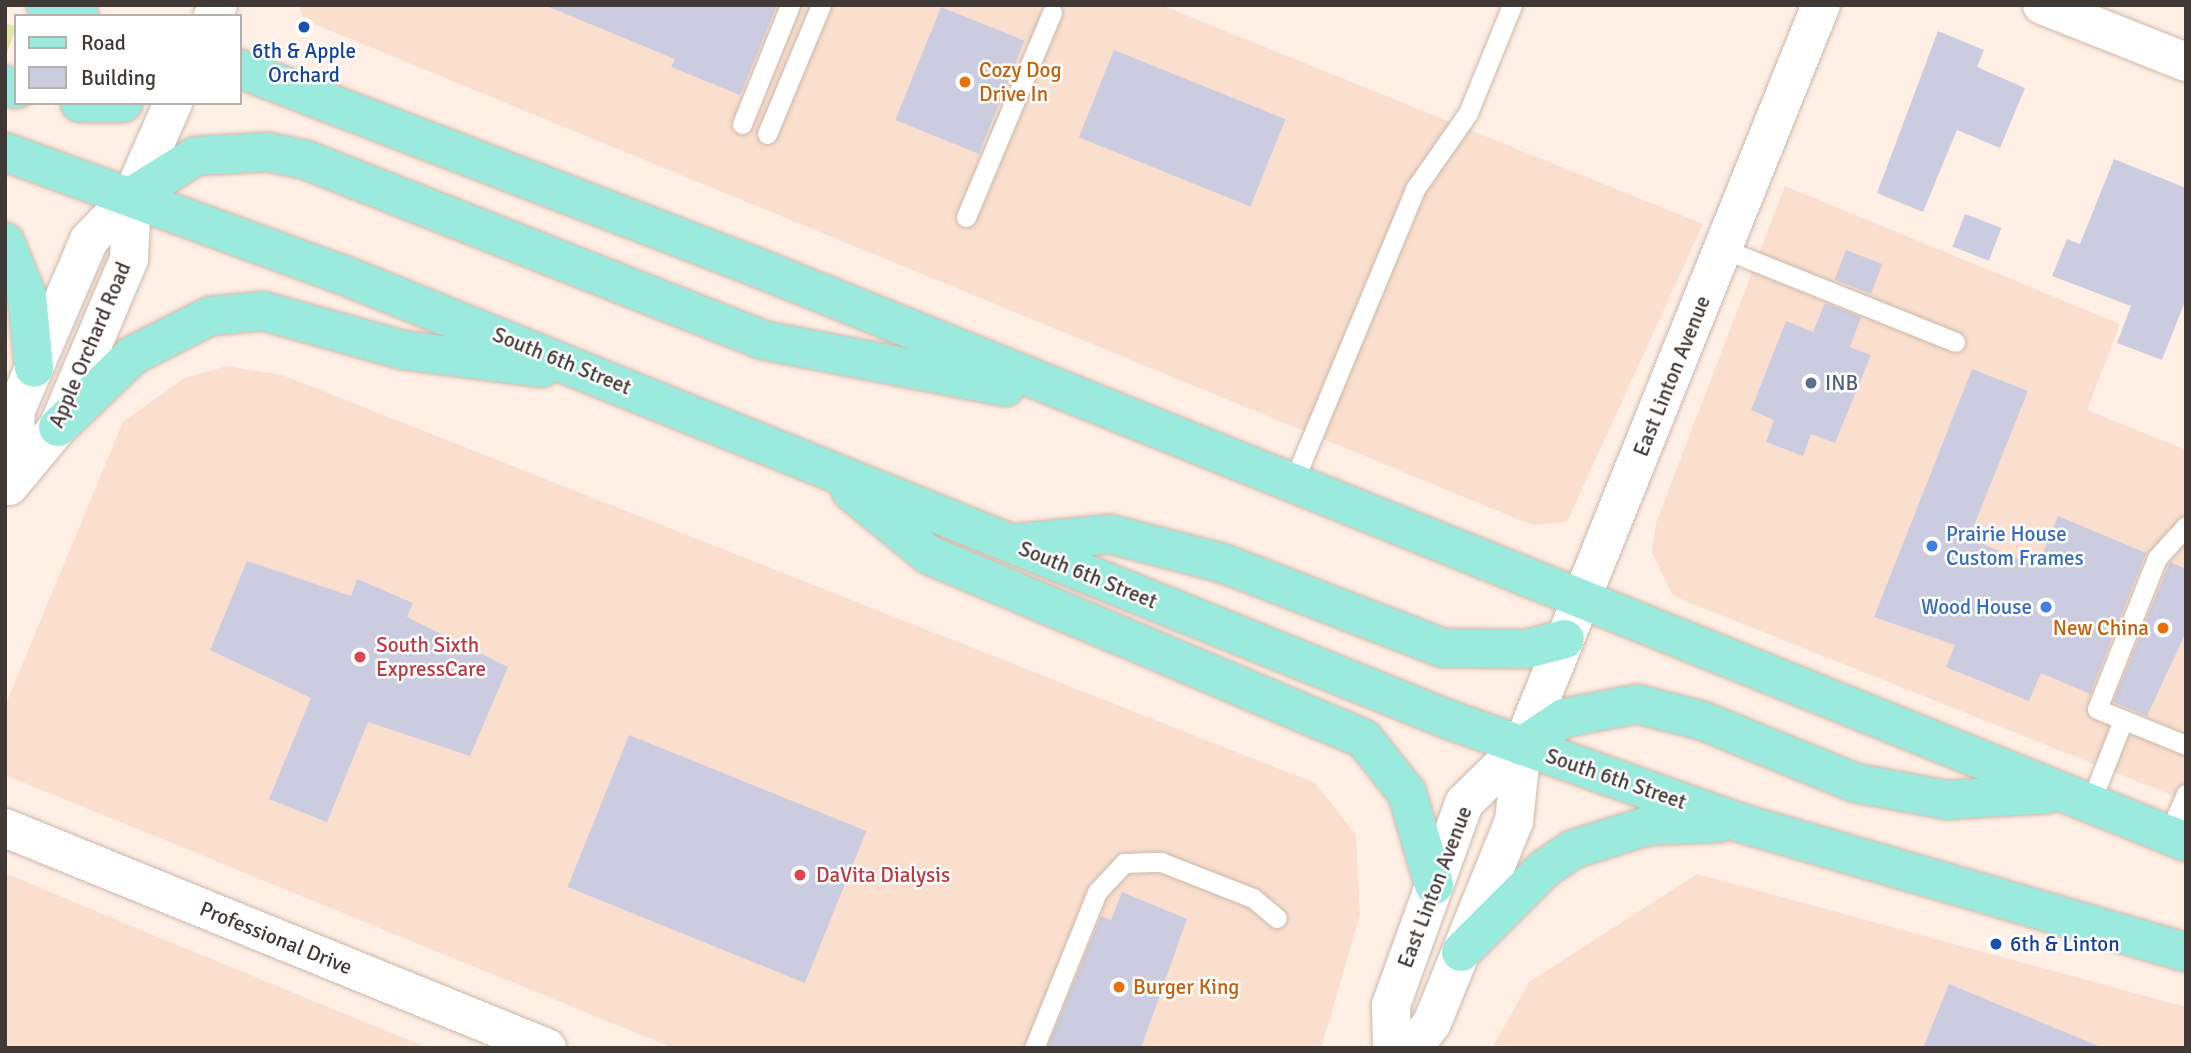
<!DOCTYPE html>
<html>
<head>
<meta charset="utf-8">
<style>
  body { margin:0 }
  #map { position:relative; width:2191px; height:1053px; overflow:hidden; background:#ffefe5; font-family:Signika,sans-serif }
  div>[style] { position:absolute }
  .built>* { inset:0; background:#fadfce }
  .green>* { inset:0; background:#e1e6a6; transform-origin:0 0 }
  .building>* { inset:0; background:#cccce0; transform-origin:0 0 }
  .roads { filter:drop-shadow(0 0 2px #cbb9ac) drop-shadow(0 0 2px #cbb9ac) }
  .service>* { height:19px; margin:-9.5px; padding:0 9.5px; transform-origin:9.5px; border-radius:9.5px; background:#fff }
  .minor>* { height:38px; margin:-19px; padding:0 19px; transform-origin:19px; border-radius:19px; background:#fff }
  .primary>* { height:38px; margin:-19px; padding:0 19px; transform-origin:19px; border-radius:19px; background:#9aebdd }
  .dots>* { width:19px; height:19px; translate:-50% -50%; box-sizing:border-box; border:4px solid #fff; border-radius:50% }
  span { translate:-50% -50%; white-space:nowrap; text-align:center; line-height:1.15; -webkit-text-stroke:5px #fff; paint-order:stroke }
  .transit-label { font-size:21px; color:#164399 }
  .left { translate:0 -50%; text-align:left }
  .food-label { font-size:21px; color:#c56008 }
  .right { translate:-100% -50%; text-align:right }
  .street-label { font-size:21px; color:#413935 }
  .service-label { font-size:21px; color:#4e5e75 }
  .shop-label { font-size:21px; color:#366cbe }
  .health-label { font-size:21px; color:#be3a42 }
  .frame { position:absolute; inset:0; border:7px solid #413935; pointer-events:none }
  .legend { position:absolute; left:14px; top:14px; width:228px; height:91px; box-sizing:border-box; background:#fff; border:2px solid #b3b0ae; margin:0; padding:9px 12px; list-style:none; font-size:21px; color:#413935 }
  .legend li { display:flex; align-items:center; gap:14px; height:35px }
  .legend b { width:35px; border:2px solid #b3b0ae }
</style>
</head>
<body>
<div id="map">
  <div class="built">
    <div style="clip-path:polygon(299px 5px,1161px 5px,1703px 224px,1567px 522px,1532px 525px,304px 20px)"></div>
    <div style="clip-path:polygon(1785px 186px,2120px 324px,2087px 410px,2186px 450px,2186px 801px,1673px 596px,1652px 552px,1656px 523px)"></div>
    <div style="clip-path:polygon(227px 366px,282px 375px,1315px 783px,1356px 835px,1360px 915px,1321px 1048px,673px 1048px,5px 775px,5px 706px,123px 422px,184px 378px)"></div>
    <div style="clip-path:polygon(5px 873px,129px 925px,428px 1048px,5px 1048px)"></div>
    <div style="clip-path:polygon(1697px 874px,2186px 1007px,2186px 1048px,1492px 1048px,1529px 982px)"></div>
  </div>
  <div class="green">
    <div style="left:5px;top:23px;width:12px;height:48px;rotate:20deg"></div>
  </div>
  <div class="building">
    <div style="clip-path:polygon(544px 5px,777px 5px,740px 95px,671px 67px,675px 59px)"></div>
    <div style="left:941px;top:7px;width:90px;height:122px;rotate:22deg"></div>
    <div style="clip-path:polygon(1938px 31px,1984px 50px,1977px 67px,2025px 88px,2000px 148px,1957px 130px,1923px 212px,1877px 193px)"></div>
    <div style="left:1114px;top:50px;width:185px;height:94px;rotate:22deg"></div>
    <div style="clip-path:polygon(2114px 159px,2186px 188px,2186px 299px,2162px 360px,2117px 343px,2131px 306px,2052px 276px,2067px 239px,2080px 244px)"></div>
    <div style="left:1965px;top:214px;width:39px;height:35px;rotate:21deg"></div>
    <div style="left:1846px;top:250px;width:39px;height:32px;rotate:21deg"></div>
    <div style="clip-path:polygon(1825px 303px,1861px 317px,1850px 347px,1871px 355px,1835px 443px,1811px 434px,1803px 456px,1766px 442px,1774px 420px,1751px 410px,1786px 321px,1813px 332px)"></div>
    <div style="clip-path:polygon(1972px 369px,2028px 391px,1969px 538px,2037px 567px,2058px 516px,2146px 553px,2090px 694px,2041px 673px,2029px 701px,1946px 667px,1955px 645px,1874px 617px)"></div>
    <div style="clip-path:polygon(247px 561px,351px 596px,357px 579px,413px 603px,407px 617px,508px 667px,470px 756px,368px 722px,327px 822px,269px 799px,311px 698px,210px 650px)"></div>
    <div style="clip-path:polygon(2170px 562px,2186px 569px,2186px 632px,2147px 716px,2113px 702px)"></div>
    <div style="left:629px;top:735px;width:256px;height:164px;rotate:22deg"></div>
    <div style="clip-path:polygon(1122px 892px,1187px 919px,1141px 1048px,1047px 1048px,1101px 916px,1111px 920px)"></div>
    <div style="clip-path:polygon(1949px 984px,2101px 1047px,2101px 1048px,1923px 1048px)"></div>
  </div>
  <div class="roads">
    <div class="service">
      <div style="left:742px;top:124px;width:128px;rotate:-68deg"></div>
      <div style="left:767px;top:134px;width:140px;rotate:-67.3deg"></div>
      <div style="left:966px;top:217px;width:222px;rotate:-67.2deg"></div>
      <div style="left:1724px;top:249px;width:249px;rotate:21.9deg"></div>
      <div style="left:1292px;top:485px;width:321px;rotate:-67.4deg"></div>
      <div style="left:1415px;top:189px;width:93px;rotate:-55.1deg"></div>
      <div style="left:1468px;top:113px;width:117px;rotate:-67.8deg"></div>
      <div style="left:2186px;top:526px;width:43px;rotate:132.2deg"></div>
      <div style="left:2157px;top:558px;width:162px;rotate:111.7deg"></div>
      <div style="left:2097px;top:709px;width:96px;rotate:22deg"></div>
      <div style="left:2090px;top:804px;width:90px;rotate:-68.6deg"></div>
      <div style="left:2168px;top:835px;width:45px;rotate:-66.3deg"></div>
      <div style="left:1034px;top:1048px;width:168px;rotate:-68deg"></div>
      <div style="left:1097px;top:892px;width:40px;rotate:-47deg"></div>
      <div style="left:1124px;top:863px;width:37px;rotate:-2deg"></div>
      <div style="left:1161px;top:862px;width:99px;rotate:21.4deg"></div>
      <div style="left:1253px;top:898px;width:31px;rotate:40deg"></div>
    </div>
    <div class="minor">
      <div style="left:2042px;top:5px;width:155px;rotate:21.6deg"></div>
      <div style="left:213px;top:16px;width:12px;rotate:-66deg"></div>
      <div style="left:12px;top:480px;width:70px;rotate:-86.7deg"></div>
      <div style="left:16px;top:410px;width:46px;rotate:-66.8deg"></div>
      <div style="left:34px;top:368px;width:139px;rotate:-66.7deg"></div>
      <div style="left:89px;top:240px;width:62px;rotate:-45.7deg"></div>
      <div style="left:132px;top:196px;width:102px;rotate:-66.2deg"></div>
      <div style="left:9px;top:486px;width:77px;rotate:-50.3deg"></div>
      <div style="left:58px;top:427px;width:182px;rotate:-67.1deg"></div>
      <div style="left:129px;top:259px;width:63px;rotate:-87.3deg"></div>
      <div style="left:5px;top:828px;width:585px;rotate:22.09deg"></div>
      <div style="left:1392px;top:1048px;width:43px;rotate:-91.3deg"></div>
      <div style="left:1391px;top:1005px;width:215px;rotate:-70.1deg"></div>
      <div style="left:1464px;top:803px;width:81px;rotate:-44.5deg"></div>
      <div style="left:1413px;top:1048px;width:31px;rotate:-53deg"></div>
      <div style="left:1432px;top:1023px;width:218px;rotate:-67.9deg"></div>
      <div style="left:1514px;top:821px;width:75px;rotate:-83.9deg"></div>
      <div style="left:1522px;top:746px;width:799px;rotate:-68.03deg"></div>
    </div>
    <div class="primary">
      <div style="left:46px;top:5px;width:35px;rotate:18deg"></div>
      <div style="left:240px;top:69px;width:553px;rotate:20.99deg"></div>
      <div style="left:756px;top:267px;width:1541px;rotate:21.9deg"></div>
      <div style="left:5px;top:85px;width:12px;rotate:20deg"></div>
      <div style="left:80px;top:103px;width:43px"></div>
      <div style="left:5px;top:152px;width:357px;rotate:20deg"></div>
      <div style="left:341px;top:274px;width:1192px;rotate:21.92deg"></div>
      <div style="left:1447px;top:719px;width:312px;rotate:19.5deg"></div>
      <div style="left:1741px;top:823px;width:463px;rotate:16.2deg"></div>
      <div style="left:132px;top:196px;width:75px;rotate:-32deg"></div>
      <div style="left:196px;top:156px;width:72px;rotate:-3.2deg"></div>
      <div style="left:268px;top:152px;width:39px;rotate:12deg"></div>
      <div style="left:306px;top:160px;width:490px;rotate:21.5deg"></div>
      <div style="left:762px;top:340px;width:248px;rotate:10.9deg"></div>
      <div style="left:5px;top:242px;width:58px;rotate:67.8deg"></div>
      <div style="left:27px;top:296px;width:72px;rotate:84.4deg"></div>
      <div style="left:58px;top:427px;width:104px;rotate:-43.8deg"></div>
      <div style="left:133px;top:355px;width:86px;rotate:-26.9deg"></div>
      <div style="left:210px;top:316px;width:53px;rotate:-5.4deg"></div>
      <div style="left:263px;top:311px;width:145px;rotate:15.6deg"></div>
      <div style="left:403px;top:350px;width:140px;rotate:7.4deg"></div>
      <div style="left:851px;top:491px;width:101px;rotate:39.4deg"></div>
      <div style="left:929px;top:555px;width:472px;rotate:22.9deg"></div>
      <div style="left:1364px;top:739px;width:69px;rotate:51.5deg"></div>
      <div style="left:1407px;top:793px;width:96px;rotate:73.6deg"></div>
      <div style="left:1018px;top:543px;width:92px;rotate:-5.6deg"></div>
      <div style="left:1110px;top:534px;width:119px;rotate:14.6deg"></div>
      <div style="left:1225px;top:564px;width:234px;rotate:21.1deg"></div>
      <div style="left:1443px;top:648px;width:83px;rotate:0.7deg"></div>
      <div style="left:1526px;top:649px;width:40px;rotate:-14.4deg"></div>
      <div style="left:1522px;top:746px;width:50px;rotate:-33.7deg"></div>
      <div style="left:1564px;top:718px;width:74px;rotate:-10.9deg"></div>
      <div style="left:1637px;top:704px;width:68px;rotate:14.4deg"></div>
      <div style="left:1703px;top:721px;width:165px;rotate:22.1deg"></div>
      <div style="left:1856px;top:783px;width:93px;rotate:10.6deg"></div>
      <div style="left:1947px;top:800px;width:101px;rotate:-3.4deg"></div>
      <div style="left:1461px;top:952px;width:117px;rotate:-45deg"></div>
      <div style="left:1544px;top:869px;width:36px;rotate:-34deg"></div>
      <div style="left:1574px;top:849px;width:77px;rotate:-17.5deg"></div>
      <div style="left:1647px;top:826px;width:72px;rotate:-2.4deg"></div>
    </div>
  </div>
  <div class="dots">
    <div style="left:304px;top:27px;background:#1a4fb4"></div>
    <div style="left:965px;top:82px;background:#e8710a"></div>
    <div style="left:1811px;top:383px;background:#5c6f8a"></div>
    <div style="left:1932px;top:546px;background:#3f7fe0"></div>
    <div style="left:2046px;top:607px;background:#3f7fe0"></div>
    <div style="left:2163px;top:628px;background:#e8710a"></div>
    <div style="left:360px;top:657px;background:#e0444e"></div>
    <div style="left:800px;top:875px;background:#e0444e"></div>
    <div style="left:1996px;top:944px;background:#1a4fb4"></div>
    <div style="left:1119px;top:987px;background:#e8710a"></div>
  </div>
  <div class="transit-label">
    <span style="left:304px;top:63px">6th &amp; Apple<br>Orchard</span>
    <span class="left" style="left:2010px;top:944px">6th &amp; Linton</span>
  </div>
  <div class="food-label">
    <span class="left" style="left:979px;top:82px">Cozy Dog<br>Drive In</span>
    <span class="right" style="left:2149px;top:628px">New China</span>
    <span class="left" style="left:1133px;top:987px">Burger King</span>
  </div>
  <div class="street-label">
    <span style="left:90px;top:345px;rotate:-67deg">Apple Orchard Road</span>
    <span style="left:562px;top:361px;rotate:22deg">South 6th Street</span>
    <span style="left:1672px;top:376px;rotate:-68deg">East Linton Avenue</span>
    <span style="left:1088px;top:575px;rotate:22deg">South 6th Street</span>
    <span style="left:1616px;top:779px;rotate:19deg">South 6th Street</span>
    <span style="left:1435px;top:887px;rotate:-69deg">East Linton Avenue</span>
    <span style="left:276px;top:938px;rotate:22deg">Professional Drive</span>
  </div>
  <div class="service-label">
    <span class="left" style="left:1825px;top:383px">INB</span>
  </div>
  <div class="shop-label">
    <span class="left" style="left:1946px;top:546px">Prairie House<br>Custom Frames</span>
    <span class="right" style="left:2032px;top:607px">Wood House</span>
  </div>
  <div class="health-label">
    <span class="left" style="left:376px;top:657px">South Sixth<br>ExpressCare</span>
    <span class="left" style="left:816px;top:875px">DaVita Dialysis</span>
  </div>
  <div class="frame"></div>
  <ul class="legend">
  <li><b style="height:9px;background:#9aebdd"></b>Road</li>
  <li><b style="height:19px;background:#cccce0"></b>Building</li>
  </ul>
</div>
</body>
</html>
